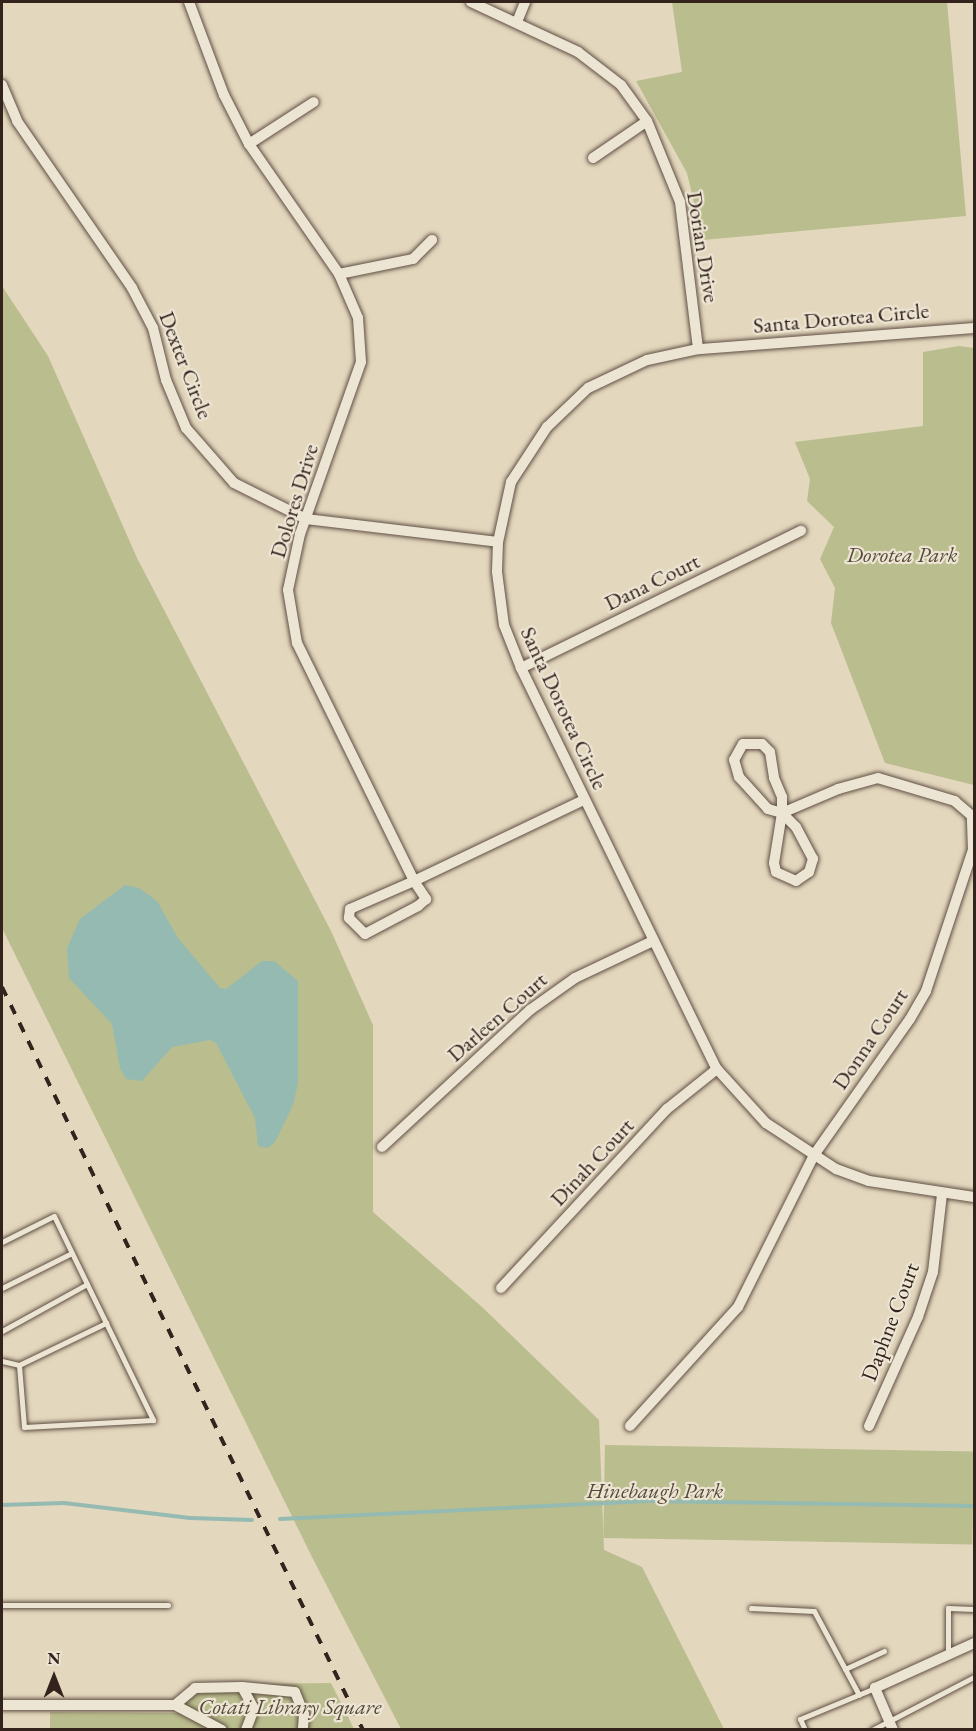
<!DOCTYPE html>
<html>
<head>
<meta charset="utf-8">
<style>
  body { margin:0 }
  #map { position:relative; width:976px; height:1731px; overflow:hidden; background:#e3d7bd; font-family:"EB Garamond",serif }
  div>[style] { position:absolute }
  .green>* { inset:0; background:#babd8d; transform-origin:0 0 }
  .water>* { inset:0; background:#95bab1 }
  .stream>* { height:4px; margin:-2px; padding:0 2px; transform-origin:2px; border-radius:2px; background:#95bab1 }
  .roads { filter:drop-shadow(0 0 2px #604f44) drop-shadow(0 0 2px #604f44) }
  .lane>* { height:5px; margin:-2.5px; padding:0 2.5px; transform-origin:2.5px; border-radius:2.5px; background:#ede5d4 }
  .street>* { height:10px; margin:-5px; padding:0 5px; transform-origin:5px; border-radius:5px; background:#ede5d4 }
  .rail>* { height:4px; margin-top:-2px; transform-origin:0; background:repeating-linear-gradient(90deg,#34221c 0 10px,transparent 0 20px) }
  span { translate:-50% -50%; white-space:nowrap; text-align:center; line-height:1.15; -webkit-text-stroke:4.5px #ede5d4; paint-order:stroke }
  .street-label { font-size:22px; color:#34221c }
  .park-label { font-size:22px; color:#564938; font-style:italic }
  .frame { position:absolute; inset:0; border:3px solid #34221c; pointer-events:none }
  .north { position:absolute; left:24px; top:1647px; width:60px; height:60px; -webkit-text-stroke:4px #ede5d4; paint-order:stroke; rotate:0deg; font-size:16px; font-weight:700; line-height:24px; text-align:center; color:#34221c }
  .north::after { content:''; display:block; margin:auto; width:21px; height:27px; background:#34221c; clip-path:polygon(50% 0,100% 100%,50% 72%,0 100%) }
</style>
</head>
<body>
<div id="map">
  <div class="green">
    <div style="clip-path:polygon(672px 2px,947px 2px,966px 216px,703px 240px,687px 173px,636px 81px,682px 72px)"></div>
    <div style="clip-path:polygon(2px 286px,48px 356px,137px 558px,331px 931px,373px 1025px,373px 1212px,482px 1307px,599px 1420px,604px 1550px,642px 1567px,724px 1729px,401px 1729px,313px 1559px,2px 928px)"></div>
    <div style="clip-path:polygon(959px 346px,974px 348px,974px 785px,885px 763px,831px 623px,835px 588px,820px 559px,834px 527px,807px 501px,810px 479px,795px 442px,923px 426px,923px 352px)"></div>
    <div style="left:605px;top:1445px;width:369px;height:93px;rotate:1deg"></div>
    <div style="clip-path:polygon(331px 1683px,354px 1729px,50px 1729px,50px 1712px,177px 1713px,189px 1685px)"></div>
  </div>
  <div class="water">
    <div style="clip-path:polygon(125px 885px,139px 888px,157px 901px,178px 938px,220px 988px,226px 989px,262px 961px,274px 961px,298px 981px,298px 1083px,293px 1105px,275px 1142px,268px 1148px,258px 1146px,255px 1118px,216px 1043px,210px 1040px,172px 1047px,142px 1081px,126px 1079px,120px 1068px,112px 1024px,69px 978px,67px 948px,80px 919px)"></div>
  </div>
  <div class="stream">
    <div style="left:2px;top:1505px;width:62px;rotate:-1.8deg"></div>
    <div style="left:64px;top:1503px;width:127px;rotate:6.8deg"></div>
    <div style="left:190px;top:1518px;width:62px;rotate:1.8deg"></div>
    <div style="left:280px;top:1519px;width:369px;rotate:-2.8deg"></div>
    <div style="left:649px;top:1501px;width:325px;rotate:0.9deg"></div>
  </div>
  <div class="roads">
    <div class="lane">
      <div style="left:2px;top:1242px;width:58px;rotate:-26.6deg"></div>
      <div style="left:54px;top:1216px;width:76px;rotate:64.1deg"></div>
      <div style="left:87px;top:1284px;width:43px;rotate:64deg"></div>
      <div style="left:106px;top:1323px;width:108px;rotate:64.1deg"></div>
      <div style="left:153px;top:1420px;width:129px;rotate:176.9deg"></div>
      <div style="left:24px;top:1427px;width:62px;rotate:-94.6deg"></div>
      <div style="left:19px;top:1365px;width:97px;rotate:-25.8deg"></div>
      <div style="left:2px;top:1288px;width:78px;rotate:-26.6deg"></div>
      <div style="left:2px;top:1331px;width:97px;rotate:-28.9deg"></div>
      <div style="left:2px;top:1361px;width:17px;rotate:13deg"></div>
      <div style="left:2px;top:1605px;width:166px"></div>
      <div style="left:751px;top:1608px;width:63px;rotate:2.7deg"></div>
      <div style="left:814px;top:1611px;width:95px;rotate:61.8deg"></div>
      <div style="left:948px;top:1655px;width:47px;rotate:-90deg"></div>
      <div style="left:948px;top:1608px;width:26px;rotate:2deg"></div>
      <div style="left:845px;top:1669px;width:43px;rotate:-24.8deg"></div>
      <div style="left:805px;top:1730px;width:12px;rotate:-114deg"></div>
      <div style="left:800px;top:1719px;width:81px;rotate:-22.5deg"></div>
      <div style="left:872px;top:1730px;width:115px;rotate:-27.5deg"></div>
    </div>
    <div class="street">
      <div style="left:189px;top:2px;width:99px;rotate:69.4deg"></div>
      <div style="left:224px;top:95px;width:55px;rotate:63deg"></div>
      <div style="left:249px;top:144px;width:158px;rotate:55.3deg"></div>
      <div style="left:339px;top:274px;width:48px;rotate:66.6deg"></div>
      <div style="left:358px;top:318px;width:44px;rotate:86.1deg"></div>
      <div style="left:361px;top:362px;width:182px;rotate:109.5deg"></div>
      <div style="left:300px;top:534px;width:57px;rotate:102.1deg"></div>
      <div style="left:288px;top:590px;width:54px;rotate:80.4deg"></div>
      <div style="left:297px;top:643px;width:265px;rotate:63.8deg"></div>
      <div style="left:414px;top:881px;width:188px;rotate:-25.5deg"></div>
      <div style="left:471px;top:2px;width:118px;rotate:25deg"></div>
      <div style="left:578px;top:52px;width:54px;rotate:37.5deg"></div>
      <div style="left:621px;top:85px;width:44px;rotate:54.2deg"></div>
      <div style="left:647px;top:121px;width:87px;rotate:67.8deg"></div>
      <div style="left:680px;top:202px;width:148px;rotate:83deg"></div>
      <div style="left:517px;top:22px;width:22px;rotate:-68deg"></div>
      <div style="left:2px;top:85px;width:39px;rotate:67deg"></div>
      <div style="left:17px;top:121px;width:203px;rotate:55.4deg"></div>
      <div style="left:132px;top:288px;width:45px;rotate:62.3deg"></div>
      <div style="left:153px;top:328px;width:54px;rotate:76deg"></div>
      <div style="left:166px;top:380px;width:52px;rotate:67.4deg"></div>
      <div style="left:186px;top:428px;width:73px;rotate:48.9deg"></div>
      <div style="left:234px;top:483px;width:80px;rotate:26.6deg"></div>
      <div style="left:306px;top:519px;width:193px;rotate:6.8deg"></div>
      <div style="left:249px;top:144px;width:77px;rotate:-32.9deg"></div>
      <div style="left:593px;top:158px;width:65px;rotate:-34.4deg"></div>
      <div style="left:339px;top:274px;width:76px;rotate:-11.5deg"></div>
      <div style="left:413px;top:259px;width:27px;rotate:-45deg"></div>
      <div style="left:974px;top:328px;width:277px;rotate:175.6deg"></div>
      <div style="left:698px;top:349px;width:52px;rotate:167.8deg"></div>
      <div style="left:647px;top:360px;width:65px;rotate:154.6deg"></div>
      <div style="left:588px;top:388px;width:57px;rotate:136.4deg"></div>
      <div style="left:547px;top:427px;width:66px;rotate:123.2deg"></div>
      <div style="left:511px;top:482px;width:61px;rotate:102.2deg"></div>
      <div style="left:498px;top:542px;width:30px;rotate:92deg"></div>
      <div style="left:497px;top:572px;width:53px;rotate:82.5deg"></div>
      <div style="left:504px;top:625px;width:46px;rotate:68.4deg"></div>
      <div style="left:521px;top:668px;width:446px;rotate:64deg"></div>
      <div style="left:717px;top:1069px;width:73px;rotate:47.8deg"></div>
      <div style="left:766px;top:1123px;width:84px;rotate:33.3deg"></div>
      <div style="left:836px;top:1169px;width:35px;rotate:20deg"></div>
      <div style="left:869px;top:1181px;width:106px;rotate:8.7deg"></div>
      <div style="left:521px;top:668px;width:312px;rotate:-26.1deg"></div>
      <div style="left:782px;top:813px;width:15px;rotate:-164deg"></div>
      <div style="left:768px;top:809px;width:43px;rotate:-132.2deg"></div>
      <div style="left:739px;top:777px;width:18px;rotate:-106deg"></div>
      <div style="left:734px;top:760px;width:18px;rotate:-61deg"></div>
      <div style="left:743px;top:744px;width:19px"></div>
      <div style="left:762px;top:744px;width:11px;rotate:45deg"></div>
      <div style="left:770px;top:752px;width:26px;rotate:81deg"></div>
      <div style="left:774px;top:778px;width:21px;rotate:67deg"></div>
      <div style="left:782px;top:797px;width:16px;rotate:90deg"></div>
      <div style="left:782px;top:813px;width:51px;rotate:99.1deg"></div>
      <div style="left:774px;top:863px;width:9px;rotate:77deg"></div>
      <div style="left:776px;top:872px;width:22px;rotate:24deg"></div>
      <div style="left:796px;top:881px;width:16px;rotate:-35deg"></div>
      <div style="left:809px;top:872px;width:14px;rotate:-73deg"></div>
      <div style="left:813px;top:859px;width:36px;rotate:-118deg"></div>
      <div style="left:796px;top:827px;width:20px;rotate:-135deg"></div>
      <div style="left:414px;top:881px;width:22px;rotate:56deg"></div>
      <div style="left:426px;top:899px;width:11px;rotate:139deg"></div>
      <div style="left:418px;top:906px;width:60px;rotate:152.2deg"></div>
      <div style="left:365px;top:934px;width:23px;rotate:-135deg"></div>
      <div style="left:349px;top:918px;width:9px;rotate:-84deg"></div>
      <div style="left:350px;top:909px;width:70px;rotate:-23.6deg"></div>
      <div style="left:382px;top:1147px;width:202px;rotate:-42.8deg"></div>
      <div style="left:530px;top:1010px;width:55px;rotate:-35.4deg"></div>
      <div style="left:575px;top:978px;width:86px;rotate:-25.4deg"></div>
      <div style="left:501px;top:1288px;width:244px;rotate:-47.2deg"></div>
      <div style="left:667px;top:1109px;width:64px;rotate:-38.7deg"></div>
      <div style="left:630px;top:1426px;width:161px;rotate:-47.8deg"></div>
      <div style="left:738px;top:1307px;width:170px;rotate:-63.4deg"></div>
      <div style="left:814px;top:1155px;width:166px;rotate:-54.8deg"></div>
      <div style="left:910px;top:1019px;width:32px;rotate:-60deg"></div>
      <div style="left:926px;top:991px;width:149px;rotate:-71.6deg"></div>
      <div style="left:973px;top:850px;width:34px;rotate:-92deg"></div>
      <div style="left:972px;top:816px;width:23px;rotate:-139deg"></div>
      <div style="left:955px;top:801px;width:80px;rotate:-163.4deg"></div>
      <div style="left:878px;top:778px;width:41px;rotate:164.6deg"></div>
      <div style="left:838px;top:789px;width:61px;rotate:156.8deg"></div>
      <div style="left:869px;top:1426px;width:120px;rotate:-65.8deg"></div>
      <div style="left:918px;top:1317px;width:47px;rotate:-71.6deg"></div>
      <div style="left:933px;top:1272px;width:79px;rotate:-83.4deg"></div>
      <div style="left:242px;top:1687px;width:53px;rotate:5.4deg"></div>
      <div style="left:295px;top:1692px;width:24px;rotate:68deg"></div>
      <div style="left:304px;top:1714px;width:16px;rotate:94deg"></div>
      <div style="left:2px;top:1705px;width:173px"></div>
      <div style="left:175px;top:1705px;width:53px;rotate:28deg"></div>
      <div style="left:175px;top:1705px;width:26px;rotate:-40deg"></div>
      <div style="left:195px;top:1688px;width:47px;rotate:-1.2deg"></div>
      <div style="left:242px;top:1687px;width:25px;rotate:61deg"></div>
      <div style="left:254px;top:1709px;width:22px;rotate:111deg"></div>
      <div style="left:893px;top:1730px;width:46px;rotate:-113.2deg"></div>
      <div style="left:875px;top:1688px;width:109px;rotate:-24.4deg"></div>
    </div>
  </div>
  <div class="rail">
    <div style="left:2px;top:987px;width:826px;rotate:64.09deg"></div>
  </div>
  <div class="street-label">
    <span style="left:703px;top:247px;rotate:81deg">Dorian Drive</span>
    <span style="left:841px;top:318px;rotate:-5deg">Santa Dorotea Circle</span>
    <span style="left:186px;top:365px;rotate:69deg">Dexter Circle</span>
    <span style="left:294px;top:501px;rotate:-73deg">Dolores Drive</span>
    <span style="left:652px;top:582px;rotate:-26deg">Dana Court</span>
    <span style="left:564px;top:708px;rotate:65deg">Santa Dorotea Circle</span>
    <span style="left:497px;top:1017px;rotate:-41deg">Darleen Court</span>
    <span style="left:870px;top:1039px;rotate:-56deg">Donna Court</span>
    <span style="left:592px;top:1162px;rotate:-47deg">Dinah Court</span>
    <span style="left:890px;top:1322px;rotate:-69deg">Daphne Court</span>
  </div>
  <div class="park-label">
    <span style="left:902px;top:555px">Dorotea Park</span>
    <span style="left:655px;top:1491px">Hinebaugh Park</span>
    <span style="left:290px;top:1707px">Cotati Library Square</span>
  </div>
  <div class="frame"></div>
  <div class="north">N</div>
</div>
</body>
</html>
